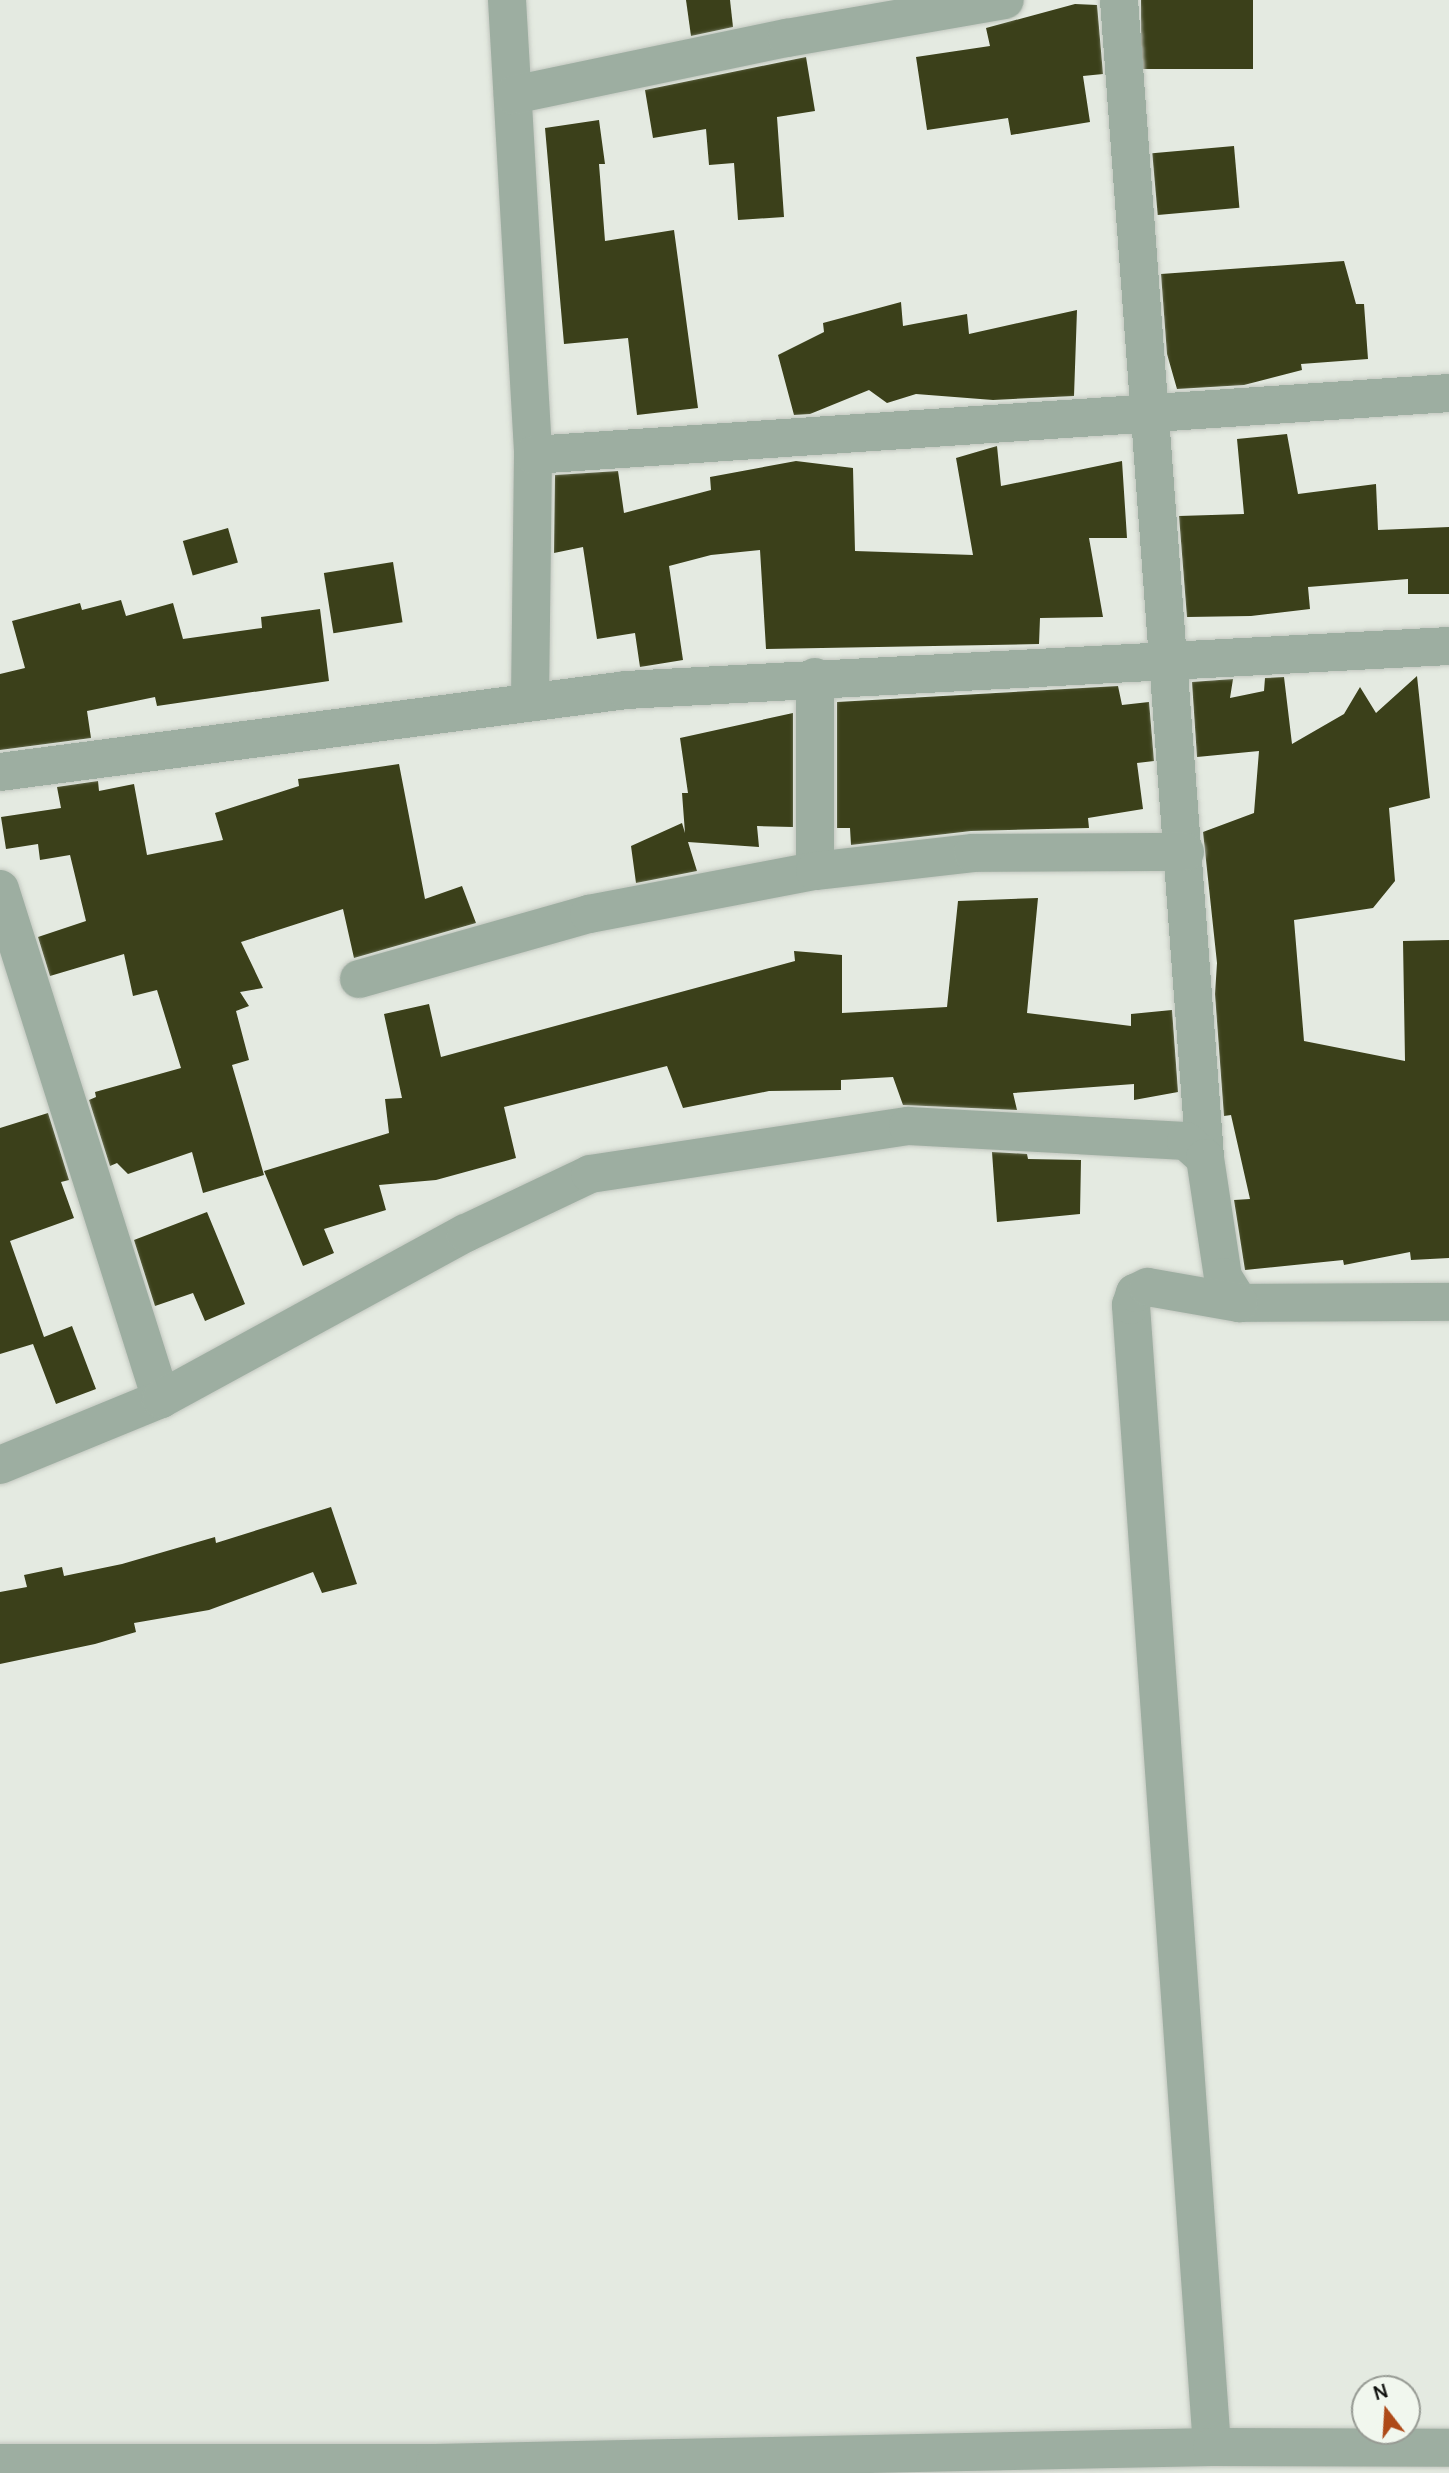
<!DOCTYPE html>
<html>
<head>
<meta charset="utf-8">
<style>
  body { margin:0 }
  #map { position:relative; width:1449px; height:2473px; overflow:hidden; background:#e4eae1; font-family:Manrope,sans-serif }
  div>[style] { position:absolute }
  .building>* { inset:0; background:#3b401a; transform-origin:0 0 }
  .roads { filter:drop-shadow(0 0 2px #c2c7bf) drop-shadow(0 0 2px #c2c7bf) }
  .minor>* { height:38px; margin:-19px; padding:0 19px; transform-origin:19px; border-radius:19px; background:#9daea1 }
  .tertiary>* { height:38px; margin:-19px; padding:0 19px; transform-origin:19px; border-radius:19px; background:#9daea1 }
  span { translate:-50% -50%; white-space:nowrap; text-align:center; line-height:1.15; -webkit-text-stroke:7px #f1f7ee; paint-order:stroke }
  .north { position:absolute; left:1351px; top:2375px; width:70px; height:70px; box-sizing:border-box; background:#f1f7ee; border:2px solid #979b94; border-radius:50%; rotate:343deg; font-size:19px; font-weight:700; line-height:28px; text-align:center; color:#0f110e }
  .north::after { content:''; display:block; margin:auto; width:24px; height:32px; background:#ae4a18; clip-path:polygon(50% 0,100% 100%,50% 72%,0 100%) }
</style>
</head>
<body>
<div id="map">
  <div class="building">
    <div style="clip-path:polygon(686px 0,730px 0,733px 27px,691px 36px)"></div>
    <div style="left:1141px;top:0;width:112px;height:69px"></div>
    <div style="clip-path:polygon(1075px 4px,1097px 5px,1103px 74px,1083px 76px,1090px 122px,1011px 135px,1008px 118px,927px 130px,916px 57px,990px 46px,986px 28px)"></div>
    <div style="clip-path:polygon(806px 57px,815px 111px,777px 117px,784px 217px,738px 220px,734px 163px,709px 165px,706px 129px,653px 138px,645px 90px)"></div>
    <div style="clip-path:polygon(599px 120px,605px 164px,599px 164px,605px 241px,674px 230px,698px 408px,637px 415px,628px 338px,564px 344px,545px 128px)"></div>
    <div style="left:1234px;top:146px;width:62px;height:82px;rotate:85deg"></div>
    <div style="clip-path:polygon(1344px 261px,1356px 304px,1364px 304px,1368px 359px,1301px 364px,1302px 370px,1244px 385px,1177px 389px,1167px 354px,1161px 274px)"></div>
    <div style="clip-path:polygon(901px 302px,903px 326px,967px 314px,969px 334px,1077px 310px,1074px 396px,993px 400px,916px 394px,887px 403px,869px 390px,810px 414px,794px 415px,778px 355px,824px 332px,823px 323px)"></div>
    <div style="clip-path:polygon(1287px 434px,1298px 494px,1376px 484px,1378px 530px,1449px 527px,1449px 594px,1408px 594px,1408px 579px,1308px 587px,1310px 609px,1251px 616px,1187px 617px,1179px 516px,1244px 514px,1237px 439px)"></div>
    <div style="clip-path:polygon(997px 446px,1001px 486px,1122px 461px,1127px 538px,1089px 538px,1103px 617px,1040px 618px,1039px 644px,766px 649px,760px 550px,711px 555px,669px 566px,683px 660px,640px 667px,635px 633px,597px 639px,583px 547px,554px 553px,555px 475px,618px 471px,624px 513px,711px 490px,710px 477px,796px 461px,853px 468px,855px 551px,973px 555px,956px 458px)"></div>
    <div style="left:228px;top:528px;width:36px;height:47px;rotate:74deg"></div>
    <div style="left:393px;top:562px;width:61px;height:70px;rotate:81deg"></div>
    <div style="clip-path:polygon(121px 600px,126px 616px,173px 603px,183px 639px,262px 628px,261px 617px,320px 609px,329px 681px,157px 706px,155px 697px,87px 711px,91px 738px,0 750px,0 674px,25px 668px,12px 621px,80px 603px,82px 610px)"></div>
    <div style="clip-path:polygon(1417px 676px,1430px 798px,1389px 808px,1395px 881px,1373px 908px,1294px 920px,1304px 1041px,1405px 1061px,1403px 941px,1449px 940px,1449px 1258px,1411px 1260px,1410px 1252px,1344px 1265px,1343px 1260px,1245px 1270px,1234px 1200px,1250px 1199px,1231px 1115px,1224px 1116px,1215px 994px,1217px 963px,1203px 832px,1254px 813px,1259px 751px,1197px 757px,1192px 682px,1233px 679px,1230px 698px,1264px 691px,1265px 678px,1284px 677px,1292px 744px,1344px 714px,1360px 687px,1376px 713px)"></div>
    <div style="clip-path:polygon(1118px 686px,1122px 705px,1149px 702px,1154px 761px,1137px 763px,1143px 809px,1088px 818px,1089px 828px,971px 831px,851px 845px,850px 828px,837px 828px,837px 702px)"></div>
    <div style="clip-path:polygon(793px 713px,793px 827px,757px 826px,759px 847px,688px 842px,697px 871px,636px 883px,631px 846px,682px 823px,685px 833px,682px 793px,688px 793px,680px 738px)"></div>
    <div style="clip-path:polygon(399px 764px,425px 899px,462px 886px,476px 923px,354px 958px,343px 909px,241px 942px,263px 988px,240px 992px,249px 1006px,236px 1011px,249px 1060px,232px 1065px,264px 1175px,203px 1193px,192px 1152px,128px 1174px,117px 1163px,110px 1166px,89px 1100px,96px 1097px,95px 1092px,181px 1068px,157px 990px,133px 996px,124px 954px,50px 976px,38px 937px,86px 921px,70px 855px,40px 860px,38px 844px,6px 849px,1px 817px,61px 808px,57px 787px,98px 781px,99px 791px,134px 784px,147px 855px,223px 840px,215px 813px,299px 786px,298px 779px)"></div>
    <div style="clip-path:polygon(1038px 898px,1027px 1013px,1131px 1026px,1131px 1014px,1172px 1010px,1178px 1092px,1134px 1100px,1134px 1084px,1013px 1093px,1017px 1110px,903px 1105px,893px 1077px,841px 1080px,841px 1090px,769px 1091px,683px 1108px,667px 1066px,504px 1107px,516px 1158px,436px 1180px,379px 1185px,386px 1210px,324px 1229px,334px 1253px,303px 1266px,264px 1171px,389px 1133px,385px 1099px,402px 1098px,384px 1014px,429px 1004px,441px 1057px,795px 961px,794px 951px,842px 955px,842px 1013px,947px 1007px,958px 901px)"></div>
    <div style="clip-path:polygon(48px 1113px,69px 1180px,61px 1182px,74px 1218px,10px 1241px,44px 1337px,72px 1326px,96px 1389px,56px 1404px,33px 1344px,0 1354px,0 1128px)"></div>
    <div style="clip-path:polygon(992px 1152px,1027px 1154px,1028px 1159px,1081px 1160px,1080px 1214px,997px 1222px)"></div>
    <div style="clip-path:polygon(207px 1212px,245px 1304px,205px 1321px,193px 1293px,155px 1306px,134px 1240px)"></div>
    <div style="clip-path:polygon(331px 1507px,357px 1584px,322px 1593px,313px 1572px,209px 1610px,134px 1623px,136px 1632px,95px 1644px,0 1664px,0 1592px,27px 1587px,24px 1575px,62px 1567px,64px 1576px,122px 1564px,215px 1537px,216px 1543px)"></div>
  </div>
  <div class="roads">
    <div class="minor">
      <div style="left:507px;top:0;width:456px;rotate:86.7deg"></div>
      <div style="left:533px;top:455px;width:245px;rotate:90.7deg"></div>
      <div style="left:1119px;top:0;width:1161px;rotate:85.75deg"></div>
      <div style="left:513px;top:95px;width:280px;rotate:-11.8deg"></div>
      <div style="left:787px;top:38px;width:221px;rotate:-9.9deg"></div>
      <div style="left:533px;top:455px;width:918px;rotate:-3.87deg"></div>
      <div style="left:815px;top:677px;width:194px;rotate:90deg"></div>
      <div style="left:0;top:772px;width:631px;rotate:-7.46deg"></div>
      <div style="left:626px;top:690px;width:824px;rotate:-3.06deg"></div>
      <div style="left:0;top:889px;width:535px;rotate:72.48deg"></div>
      <div style="left:359px;top:979px;width:239px;rotate:-15.8deg"></div>
      <div style="left:589px;top:914px;width:230px;rotate:-10.8deg"></div>
      <div style="left:815px;top:871px;width:159px;rotate:-6.5deg"></div>
      <div style="left:973px;top:853px;width:212px;rotate:-0.3deg"></div>
      <div style="left:0;top:1465px;width:174px;rotate:-22.3deg"></div>
      <div style="left:161px;top:1399px;width:347px;rotate:-28.6deg"></div>
      <div style="left:466px;top:1233px;width:137px;rotate:-25.4deg"></div>
      <div style="left:590px;top:1174px;width:322px;rotate:-8.6deg"></div>
      <div style="left:908px;top:1126px;width:278px;rotate:3.1deg"></div>
      <div style="left:1186px;top:1141px;width:25px;rotate:42deg"></div>
      <div style="left:1205px;top:1158px;width:120px;rotate:81.4deg"></div>
      <div style="left:1223px;top:1277px;width:31px;rotate:58deg"></div>
      <div style="left:1239px;top:1303px;width:210px;rotate:-0.3deg"></div>
      <div style="left:1212px;top:2447px;width:1145px;rotate:-94.06deg"></div>
      <div style="left:1131px;top:1305px;width:13px;rotate:-72deg"></div>
      <div style="left:1135px;top:1293px;width:14px;rotate:-25deg"></div>
      <div style="left:1148px;top:1287px;width:92px;rotate:10deg"></div>
    </div>
    <div class="tertiary">
      <div style="left:0;top:2463px;width:435px"></div>
      <div style="left:435px;top:2463px;width:777px;rotate:-1.18deg"></div>
      <div style="left:1212px;top:2447px;width:237px;rotate:0.2deg"></div>
    </div>
  </div>
  <div class="north">N</div>
</div>
</body>
</html>
